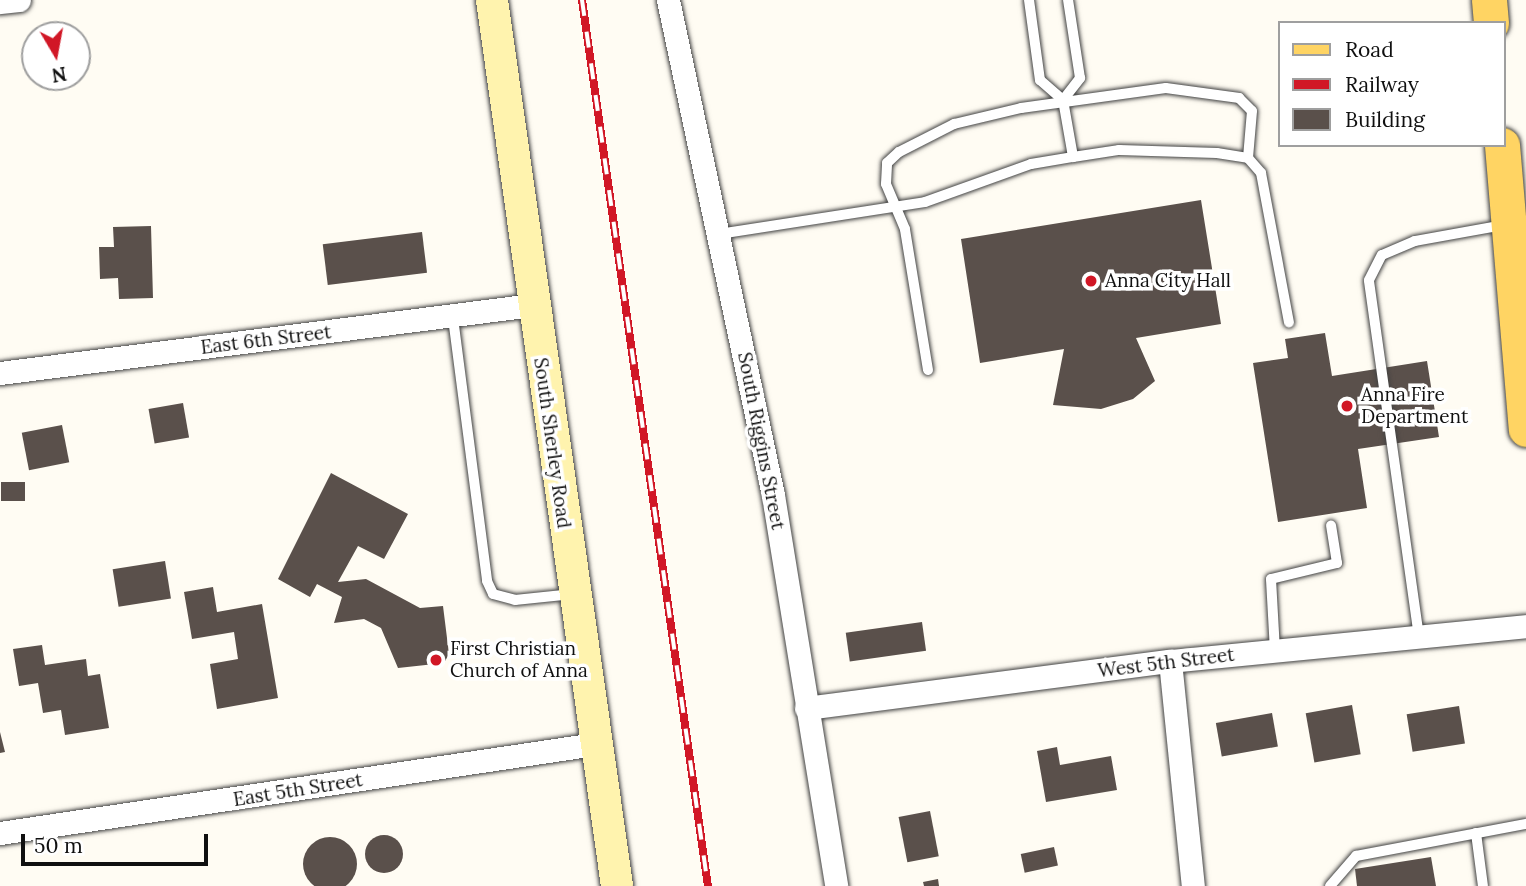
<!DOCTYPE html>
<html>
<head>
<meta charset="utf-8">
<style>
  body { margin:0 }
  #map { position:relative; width:1526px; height:886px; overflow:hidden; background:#fffcf3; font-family:Lora,serif }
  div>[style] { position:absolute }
  .building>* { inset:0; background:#5a504b; transform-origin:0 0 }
  .round { border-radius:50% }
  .roads { filter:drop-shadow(0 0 2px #434343) drop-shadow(0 0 2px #434343) }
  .lane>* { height:10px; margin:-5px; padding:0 5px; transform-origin:5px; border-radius:5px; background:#fff }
  .street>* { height:23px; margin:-11.5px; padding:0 11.5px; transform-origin:11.5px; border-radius:11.5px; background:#fff }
  .secondary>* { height:32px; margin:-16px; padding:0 16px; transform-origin:16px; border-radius:16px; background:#fff3ae }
  .primary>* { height:35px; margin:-17.5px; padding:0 17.5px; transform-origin:17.5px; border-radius:17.5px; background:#ffd463 }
  .rail>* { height:8px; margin-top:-4px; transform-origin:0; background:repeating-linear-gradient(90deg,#fff 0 16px,#d11726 0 32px); box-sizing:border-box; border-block:2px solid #d11726 }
  .dots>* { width:19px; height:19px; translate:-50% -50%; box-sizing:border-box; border:4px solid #fff; border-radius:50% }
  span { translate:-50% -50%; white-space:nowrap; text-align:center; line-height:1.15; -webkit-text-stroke:7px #fff; paint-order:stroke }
  .poi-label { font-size:19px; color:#101010 }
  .left { translate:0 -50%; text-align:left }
  .street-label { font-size:19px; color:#101010 }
  .legend { position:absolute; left:1278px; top:21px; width:228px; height:126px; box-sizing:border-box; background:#fff; border:2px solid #9f9f9f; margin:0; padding:9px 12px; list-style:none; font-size:21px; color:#101010 }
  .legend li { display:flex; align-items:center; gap:14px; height:35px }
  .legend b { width:35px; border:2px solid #9f9f9f }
  .north { position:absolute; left:21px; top:21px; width:70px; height:70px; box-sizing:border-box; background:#fff; border:2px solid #9f9f9f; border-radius:50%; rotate:170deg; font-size:19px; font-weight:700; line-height:28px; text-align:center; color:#101010 }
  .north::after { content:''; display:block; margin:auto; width:24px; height:32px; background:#d11726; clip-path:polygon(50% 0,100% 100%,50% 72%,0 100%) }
  .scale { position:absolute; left:21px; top:834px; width:187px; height:32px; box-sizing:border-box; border:4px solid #101010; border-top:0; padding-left:9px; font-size:21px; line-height:24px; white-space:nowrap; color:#101010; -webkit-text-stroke:5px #fff; paint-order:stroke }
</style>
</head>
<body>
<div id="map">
  <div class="building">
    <div style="clip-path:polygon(1201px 200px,1221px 324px,1136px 338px,1155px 381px,1133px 399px,1101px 409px,1053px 405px,1064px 349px,980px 363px,961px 239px)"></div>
    <div style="clip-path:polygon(151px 226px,153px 298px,119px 299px,118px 278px,100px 279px,99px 247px,114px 247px,113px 227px)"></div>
    <div style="left:422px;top:232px;width:41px;height:100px;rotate:83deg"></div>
    <div style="clip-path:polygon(1325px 333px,1332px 376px,1427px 361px,1439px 437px,1358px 449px,1367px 508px,1278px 522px,1253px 363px,1288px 358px,1285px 339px)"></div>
    <div style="left:183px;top:403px;width:35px;height:35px;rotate:80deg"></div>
    <div style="left:62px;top:425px;width:38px;height:41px;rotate:79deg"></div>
    <div style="clip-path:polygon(331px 473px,408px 514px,384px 559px,358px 546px,338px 582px,366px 579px,420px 608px,443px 606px,449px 654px,444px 663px,398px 668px,381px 628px,364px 619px,334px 623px,342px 597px,317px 584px,310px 597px,278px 579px)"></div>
    <div style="left:25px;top:482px;width:19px;height:24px;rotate:90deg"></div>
    <div style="left:165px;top:561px;width:38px;height:53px;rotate:81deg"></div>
    <div style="clip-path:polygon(213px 587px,217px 612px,262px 604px,278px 698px,217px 709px,210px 664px,238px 659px,234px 632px,192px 639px,184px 592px)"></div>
    <div style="left:922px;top:622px;width:29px;height:77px;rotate:82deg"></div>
    <div style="clip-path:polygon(42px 645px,45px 665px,86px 659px,88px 676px,100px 674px,109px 728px,65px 735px,61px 710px,43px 713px,38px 683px,19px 686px,13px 649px)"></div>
    <div style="left:1352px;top:705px;width:50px;height:47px;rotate:80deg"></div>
    <div style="left:1459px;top:706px;width:38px;height:53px;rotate:81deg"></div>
    <div style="left:1272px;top:713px;width:34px;height:57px;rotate:80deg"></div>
    <div style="clip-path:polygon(0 732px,5px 752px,0 753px)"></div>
    <div style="clip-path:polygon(1057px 747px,1060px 765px,1111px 756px,1117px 790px,1046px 802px,1037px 751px)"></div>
    <div style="left:930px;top:811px;width:46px;height:32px;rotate:79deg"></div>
    <div class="round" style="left:365px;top:835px;width:38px;height:38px"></div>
    <div class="round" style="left:303px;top:837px;width:54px;height:54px"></div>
    <div style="left:1054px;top:847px;width:19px;height:34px;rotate:78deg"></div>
    <div style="clip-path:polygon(1431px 857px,1436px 886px,1357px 886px,1355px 869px)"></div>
    <div style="clip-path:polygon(938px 879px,939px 886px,924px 886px,923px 882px)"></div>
  </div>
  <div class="roads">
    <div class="lane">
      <div style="left:1029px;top:0;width:81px;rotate:82.2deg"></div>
      <div style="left:1040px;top:80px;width:30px;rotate:41deg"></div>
      <div style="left:1063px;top:100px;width:58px;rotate:80deg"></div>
      <div style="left:1063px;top:100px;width:28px;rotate:-52deg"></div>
      <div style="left:1080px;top:78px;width:79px;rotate:-98.7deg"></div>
      <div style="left:719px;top:234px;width:208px;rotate:-8.8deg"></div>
      <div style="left:925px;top:202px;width:113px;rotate:-19.7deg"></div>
      <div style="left:1031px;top:164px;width:43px;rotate:-9.5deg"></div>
      <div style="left:1073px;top:157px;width:47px;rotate:-8.7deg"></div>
      <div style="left:1119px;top:150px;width:98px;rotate:1.8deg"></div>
      <div style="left:1217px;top:153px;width:31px;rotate:9deg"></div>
      <div style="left:1248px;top:158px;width:20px;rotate:49deg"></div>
      <div style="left:1261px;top:173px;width:152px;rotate:79.4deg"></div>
      <div style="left:453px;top:318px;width:265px;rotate:82.6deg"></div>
      <div style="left:487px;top:581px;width:14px;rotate:65deg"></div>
      <div style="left:493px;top:594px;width:23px;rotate:15deg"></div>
      <div style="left:515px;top:600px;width:58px;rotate:-5.9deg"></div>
      <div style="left:928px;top:370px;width:143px;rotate:-99.3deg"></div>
      <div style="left:905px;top:229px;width:49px;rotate:-112.9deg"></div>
      <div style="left:886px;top:184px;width:21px;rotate:-87deg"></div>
      <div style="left:887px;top:163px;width:16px;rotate:-43deg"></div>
      <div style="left:899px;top:152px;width:62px;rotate:-27deg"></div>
      <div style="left:954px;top:124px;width:69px;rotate:-13.4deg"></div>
      <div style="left:1021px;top:108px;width:146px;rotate:-7.9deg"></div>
      <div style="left:1166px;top:88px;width:74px;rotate:7.8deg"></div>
      <div style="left:1239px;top:98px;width:18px;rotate:45deg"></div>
      <div style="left:1252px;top:111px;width:47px;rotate:94.9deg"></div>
      <div style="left:1419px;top:637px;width:360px;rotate:-98deg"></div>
      <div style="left:1369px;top:280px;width:28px;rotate:-63deg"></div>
      <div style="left:1382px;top:255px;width:36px;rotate:-23deg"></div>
      <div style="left:1415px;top:241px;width:90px;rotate:-10.2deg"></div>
      <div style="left:1275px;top:651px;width:72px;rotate:-93.2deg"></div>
      <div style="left:1271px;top:579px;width:68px;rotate:-13.6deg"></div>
      <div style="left:1337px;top:563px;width:38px;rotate:-99deg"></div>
      <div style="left:1476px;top:833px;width:53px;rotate:82.5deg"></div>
      <div style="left:1330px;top:886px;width:40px;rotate:-49deg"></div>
      <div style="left:1356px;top:856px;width:173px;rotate:-10.7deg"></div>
    </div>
    <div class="street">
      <div style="left:668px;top:0;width:506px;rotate:78.02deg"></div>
      <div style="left:773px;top:495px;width:396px;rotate:80.8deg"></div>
      <div style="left:0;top:2px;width:19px;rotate:-6deg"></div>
      <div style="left:0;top:373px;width:536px;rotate:-7.28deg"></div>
      <div style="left:1170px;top:661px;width:226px;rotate:84.2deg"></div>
      <div style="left:806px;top:708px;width:367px;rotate:-7.4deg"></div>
      <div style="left:1170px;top:661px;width:358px;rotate:-5.6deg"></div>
      <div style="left:0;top:833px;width:602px;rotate:-8.51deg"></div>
    </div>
    <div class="secondary">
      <div style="left:492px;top:0;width:895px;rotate:81.97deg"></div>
    </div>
    <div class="primary">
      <div style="left:1489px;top:0;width:23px;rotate:85deg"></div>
      <div style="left:1502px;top:145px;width:285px;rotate:85.2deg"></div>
    </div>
  </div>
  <div class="rail">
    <div style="left:582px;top:0;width:895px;rotate:81.91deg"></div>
  </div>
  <div class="dots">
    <div style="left:1091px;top:281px;background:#d11726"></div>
    <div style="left:1347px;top:406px;background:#d11726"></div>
    <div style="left:436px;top:660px;background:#d11726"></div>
  </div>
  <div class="poi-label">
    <span class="left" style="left:1105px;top:281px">Anna City Hall</span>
    <span class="left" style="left:1361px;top:406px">Anna Fire<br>Department</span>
    <span class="left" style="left:450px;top:660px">First Christian<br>Church of Anna</span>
  </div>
  <div class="street-label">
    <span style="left:266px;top:340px;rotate:-7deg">East 6th Street</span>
    <span style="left:761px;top:441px;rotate:79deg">South Riggins Street</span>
    <span style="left:552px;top:443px;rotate:82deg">South Sherley Road</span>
    <span style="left:1166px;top:663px;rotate:-7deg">West 5th Street</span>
    <span style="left:298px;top:790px;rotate:-9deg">East 5th Street</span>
  </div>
  <ul class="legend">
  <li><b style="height:9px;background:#ffd463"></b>Road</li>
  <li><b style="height:9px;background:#d11726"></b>Railway</li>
  <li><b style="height:19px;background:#5a504b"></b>Building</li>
  </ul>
  <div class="north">N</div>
  <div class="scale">50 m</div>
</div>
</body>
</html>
